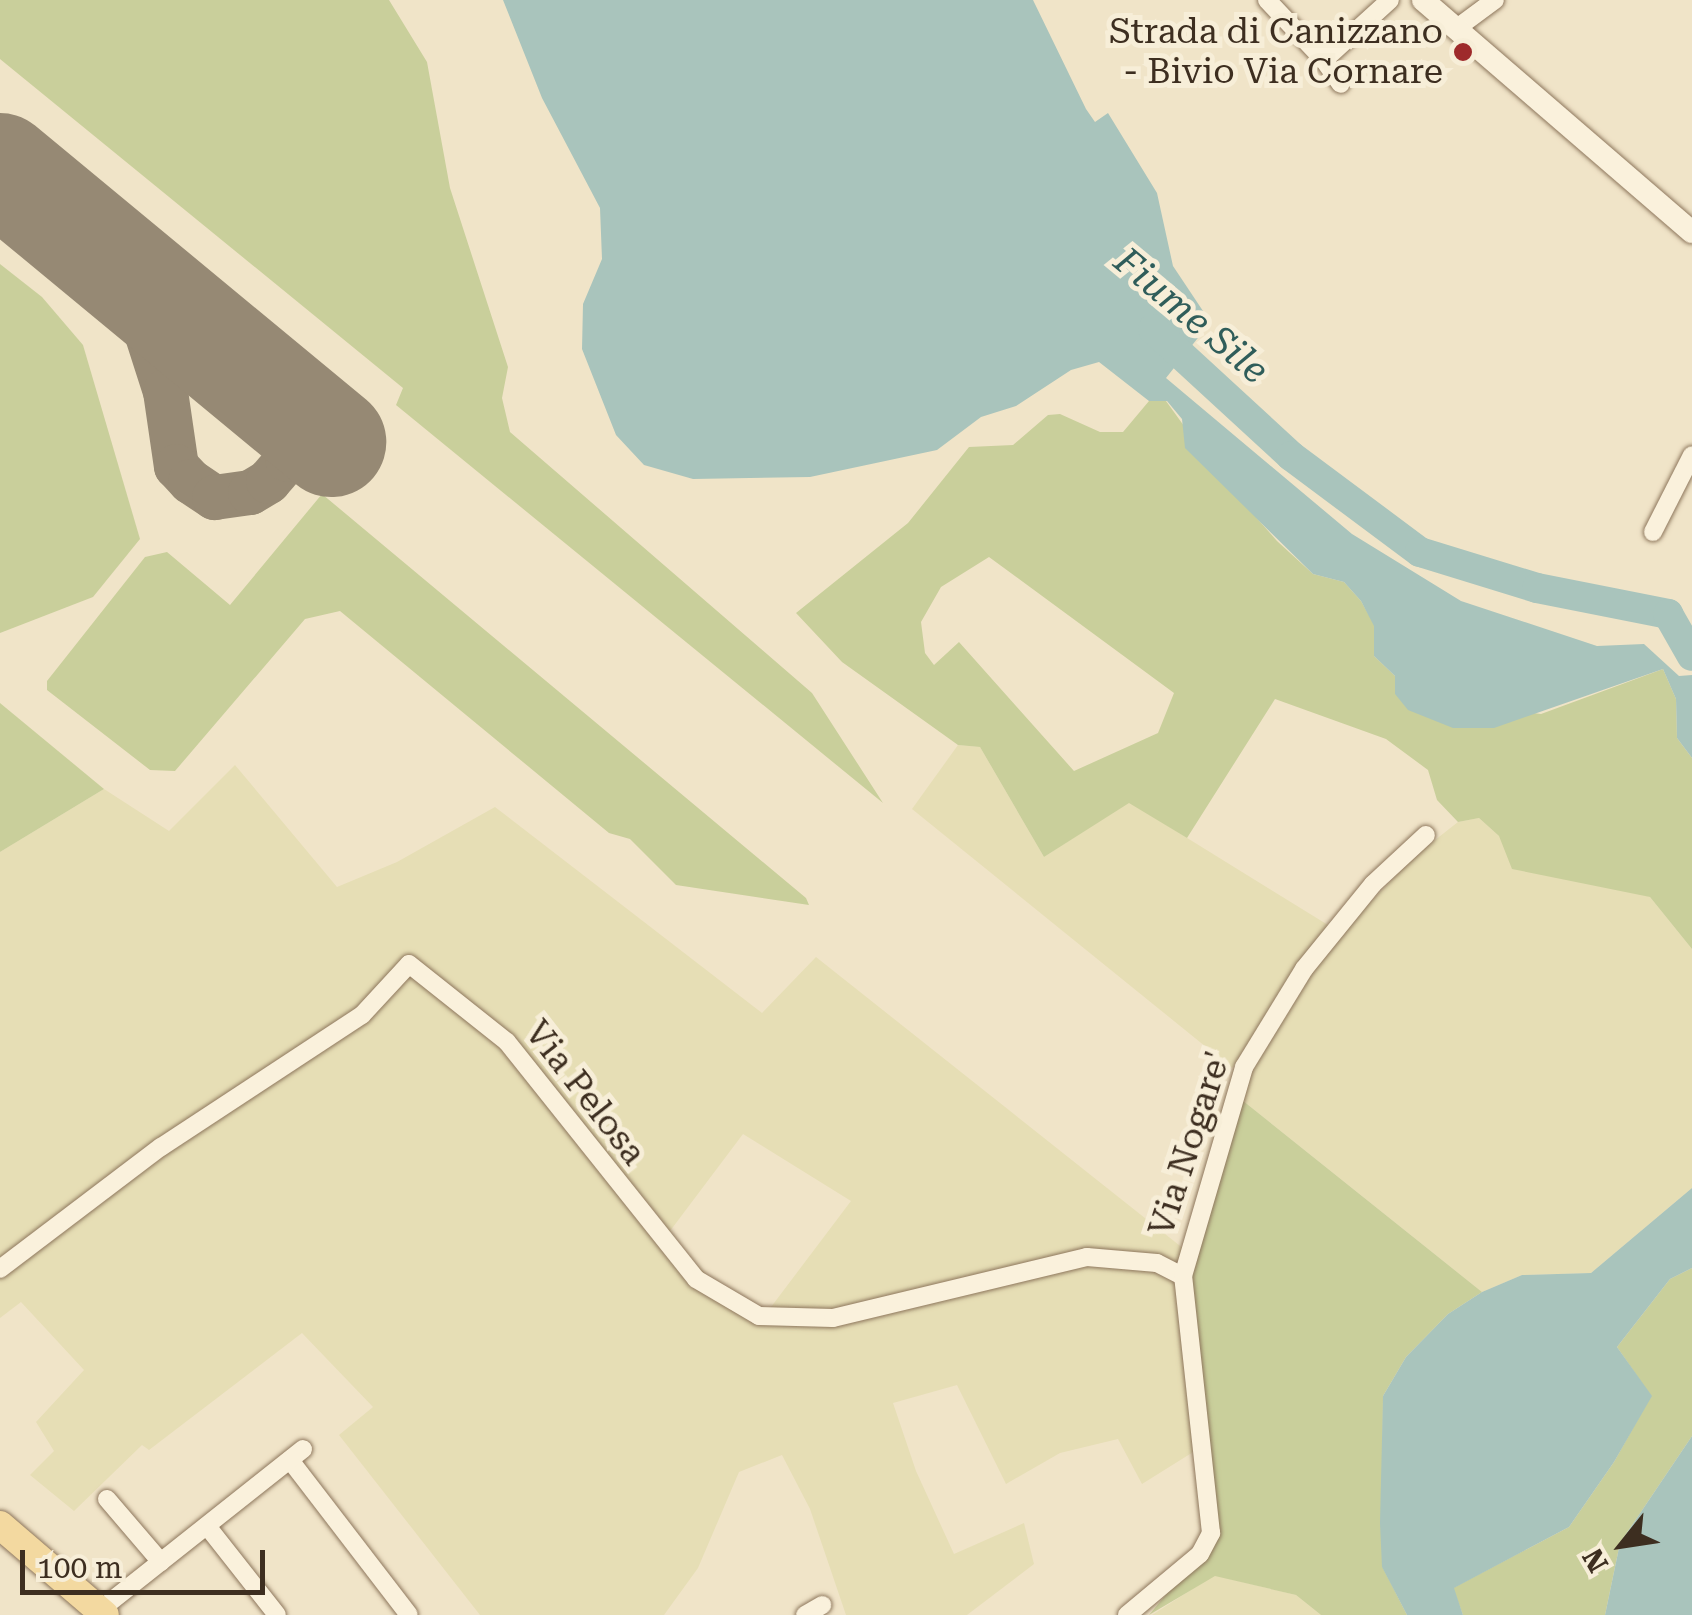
<!DOCTYPE html>
<html>
<head>
<meta charset="utf-8">
<style>
  body { margin:0 }
  #map { position:relative; width:1692px; height:1615px; overflow:hidden; background:#f0e4c8; font-family:"Roboto Serif",serif }
  div>[style] { position:absolute }
  .farmland>* { inset:0; background:#e6deb5 }
  .green>* { inset:0; background:#c9cf9b }
  .water>* { inset:0; background:#a9c4bc }
  .river>* { height:30px; margin:-15px; padding:0 15px; transform-origin:15px; border-radius:15px; background:#a9c4bc }
  .taxiway>* { height:45px; margin:-22.5px; padding:0 22.5px; transform-origin:22.5px; border-radius:22.5px; background:#968974 }
  .runway>* { height:110px; margin:-55px; padding:0 55px; transform-origin:55px; border-radius:55px; background:#968974 }
  .roads { filter:drop-shadow(0 0 2px #8d765c) drop-shadow(0 0 2px #8d765c) }
  .minor>* { height:18px; margin:-9px; padding:0 9px; transform-origin:9px; border-radius:9px; background:#faf1dc }
  .tertiary>* { height:22px; margin:-11px; padding:0 11px; transform-origin:11px; border-radius:11px; background:#faf1dc }
  .primary>* { height:28px; margin:-14px; padding:0 14px; transform-origin:14px; border-radius:14px; background:#f3d9a0 }
  .dots>* { width:28px; height:28px; translate:-50% -50%; box-sizing:border-box; border:5px solid #f7eed8; border-radius:50% }
  span { translate:-50% -50%; white-space:nowrap; text-align:center; line-height:1.15; -webkit-text-stroke:10px #f7eed8; paint-order:stroke }
  .poi-label { font-size:35px; color:#3d2e20 }
  .right { translate:-100% -50%; text-align:right }
  .street-label { font-size:35px; color:#3d2e20 }
  .water-label { font-size:38px; color:#2f5d5a; font-style:italic }
  .north { position:absolute; left:1572px; top:1495px; width:100px; height:100px; -webkit-text-stroke:8px #f7eed8; paint-order:stroke; rotate:240deg; font-size:28px; font-weight:700; line-height:40px; text-align:center; color:#3d2e20 }
  .north::after { content:''; display:block; margin:auto; width:35px; height:45px; background:#3d2e20; clip-path:polygon(50% 0,100% 100%,50% 72%,0 100%) }
  .scale { position:absolute; left:20px; top:1550px; width:245px; height:45px; box-sizing:border-box; border:5px solid #3d2e20; border-top:0; padding-left:12px; font-size:30px; line-height:35px; white-space:nowrap; color:#3d2e20; -webkit-text-stroke:8px #f7eed8; paint-order:stroke }
</style>
</head>
<body>
<div id="map">
  <div class="farmland">
    <div style="clip-path:polygon(958px 745px,980px 747px,1044px 857px,1129px 802px,1328px 925px,1232px 1068px,912px 809px)"></div>
    <div style="clip-path:polygon(evenodd,235px 765px,337px 887px,397px 862px,495px 807px,762px 1013px,816px 957px,1189px 1253px,1198px 1449px,1142px 1484px,1118px 1439px,1060px 1453px,1006px 1484px,957px 1385px,893px 1403px,916px 1471px,954px 1554px,1024px 1523px,1034px 1564px,967px 1615px,846px 1615px,810px 1509px,782px 1455px,739px 1472px,698px 1568px,664px 1615px,480px 1615px,339px 1435px,373px 1407px,302px 1333px,149px 1450px,142px 1445px,74px 1511px,30px 1475px,54px 1451px,36px 1422px,84px 1370px,21px 1302px,0 1318px,0 852px,104px 789px,169px 831px,235px 765px,743px 1134px,851px 1201px,768px 1311px,720px 1288px,667px 1235px,743px 1134px)"></div>
    <div style="clip-path:polygon(1479px 818px,1499px 836px,1650px 897px,1692px 949px,1692px 1188px,1591px 1273px,1522px 1275px,1482px 1292px,1237px 1096px,1305px 982px,1358px 915px,1416px 855px,1458px 822px)"></div>
    <div style="clip-path:polygon(1214px 1575px,1296px 1595px,1321px 1615px,1152px 1615px)"></div>
  </div>
  <div class="green">
    <div style="clip-path:polygon(0 0,389px 0,427px 62px,450px 188px,508px 367px,502px 398px,510px 432px,812px 693px,883px 803px,396px 405px,403px 388px,0 59px)"></div>
    <div style="clip-path:polygon(0 264px,42px 297px,83px 345px,140px 539px,93px 597px,0 633px)"></div>
    <div style="clip-path:polygon(evenodd,1149px 401px,1166px 401px,1223px 480px,1277px 541px,1313px 574px,1344px 582px,1361px 601px,1375px 626px,1374px 656px,1395px 676px,1395px 694px,1541px 714px,1663px 669px,1676px 699px,1677px 738px,1692px 758px,1692px 949px,1650px 897px,1512px 869px,1499px 836px,1479px 818px,1458px 822px,1437px 800px,1428px 770px,1386px 739px,1275px 699px,1187px 838px,1129px 803px,1044px 857px,980px 747px,958px 745px,842px 662px,796px 613px,908px 523px,969px 447px,1013px 445px,1048px 415px,1060px 414px,1100px 432px,1123px 432px,1149px 401px,989px 557px,1174px 693px,1158px 733px,1074px 771px,959px 642px,934px 665px,925px 653px,921px 622px,941px 587px,989px 557px)"></div>
    <div style="clip-path:polygon(322px 494px,806px 898px,809px 905px,676px 885px,630px 839px,609px 833px,340px 611px,305px 619px,175px 771px,150px 770px,47px 690px,47px 681px,145px 557px,167px 552px,230px 605px)"></div>
    <div style="clip-path:polygon(0 703px,104px 789px,0 852px)"></div>
    <div style="clip-path:polygon(1237px 1096px,1482px 1292px,1448px 1314px,1406px 1357px,1383px 1396px,1382px 1566px,1407px 1615px,1321px 1615px,1296px 1595px,1215px 1576px,1149px 1615px,1204px 1549px,1183px 1290px)"></div>
    <div style="clip-path:polygon(1692px 1268px,1692px 1436px,1620px 1543px,1605px 1615px,1463px 1615px,1453px 1588px,1569px 1527px,1614px 1462px,1651px 1396px,1617px 1347px,1670px 1279px)"></div>
  </div>
  <div class="water">
    <div style="clip-path:polygon(503px 0,1033px 0,1086px 109px,1095px 122px,1108px 113px,1157px 193px,1173px 266px,1203px 311px,1205px 329px,1166px 378px,1352px 534px,1461px 601px,1597px 646px,1644px 644px,1679px 676px,1692px 675px,1692px 758px,1677px 738px,1676px 699px,1663px 669px,1494px 728px,1453px 728px,1408px 710px,1395px 694px,1395px 676px,1374px 656px,1374px 626px,1361px 601px,1344px 582px,1313px 574px,1185px 448px,1182px 419px,1167px 401px,1149px 401px,1099px 362px,1071px 370px,1016px 406px,981px 417px,937px 450px,810px 477px,693px 479px,644px 465px,616px 435px,582px 349px,583px 304px,602px 259px,600px 208px,542px 98px)"></div>
    <div style="clip-path:polygon(1692px 1188px,1692px 1268px,1670px 1279px,1617px 1347px,1652px 1396px,1614px 1462px,1569px 1527px,1454px 1588px,1463px 1615px,1407px 1615px,1382px 1567px,1380px 1523px,1383px 1396px,1406px 1357px,1448px 1314px,1482px 1292px,1522px 1275px,1591px 1273px)"></div>
    <div style="clip-path:polygon(1692px 1436px,1692px 1615px,1605px 1615px,1620px 1543px)"></div>
  </div>
  <div class="river">
    <div style="left:1153px;top:329px;width:188px;rotate:42.6deg"></div>
    <div style="left:1291px;top:456px;width:161px;rotate:36.7deg"></div>
    <div style="left:1420px;top:552px;width:122px;rotate:17.1deg"></div>
    <div style="left:1537px;top:588px;width:134px;rotate:11.2deg"></div>
    <div style="left:1668px;top:614px;width:48px;rotate:60.3deg"></div>
  </div>
  <div class="taxiway">
    <div style="left:92px;top:243px;width:79px;rotate:54.3deg"></div>
    <div style="left:138px;top:307px;width:88px;rotate:72.2deg"></div>
    <div style="left:165px;top:391px;width:76px;rotate:81.7deg"></div>
    <div style="left:176px;top:466px;width:21px;rotate:47deg"></div>
    <div style="left:190px;top:481px;width:29px;rotate:34deg"></div>
    <div style="left:214px;top:497px;width:36px;rotate:-8deg"></div>
    <div style="left:250px;top:492px;width:21px;rotate:-31deg"></div>
    <div style="left:268px;top:481px;width:29px;rotate:-49deg"></div>
    <div style="left:287px;top:459px;width:44px;rotate:-90deg"></div>
    <div style="left:287px;top:415px;width:27px;rotate:-124deg"></div>
  </div>
  <div class="runway">
    <div style="left:0;top:168px;width:430px;rotate:39.6deg"></div>
  </div>
  <div class="roads">
    <div class="minor">
      <div style="left:1267px;top:0;width:83px;rotate:46.5deg"></div>
      <div style="left:1324px;top:60px;width:89px;rotate:-42.3deg"></div>
      <div style="left:1457px;top:28px;width:47px;rotate:-36.4deg"></div>
      <div style="left:1324px;top:60px;width:29px;rotate:55deg"></div>
      <div style="left:1653px;top:532px;width:86px;rotate:-63.1deg"></div>
      <div style="left:0;top:1269px;width:202px;rotate:-37.2deg"></div>
      <div style="left:161px;top:1147px;width:240px;rotate:-33.3deg"></div>
      <div style="left:362px;top:1015px;width:69px;rotate:-47.3deg"></div>
      <div style="left:409px;top:964px;width:125px;rotate:38.5deg"></div>
      <div style="left:507px;top:1042px;width:303px;rotate:51.4deg"></div>
      <div style="left:696px;top:1279px;width:73px;rotate:30.4deg"></div>
      <div style="left:759px;top:1316px;width:74px;rotate:1.5deg"></div>
      <div style="left:833px;top:1318px;width:261px;rotate:-13.5deg"></div>
      <div style="left:1087px;top:1257px;width:70px;rotate:4.9deg"></div>
      <div style="left:1157px;top:1263px;width:29px;rotate:27deg"></div>
      <div style="left:290px;top:1460px;width:195px;rotate:52.5deg"></div>
      <div style="left:107px;top:1499px;width:83px;rotate:49.4deg"></div>
      <div style="left:207px;top:1526px;width:113px;rotate:51.8deg"></div>
      <div style="left:100px;top:1610px;width:259px;rotate:-38.4deg"></div>
      <div style="left:805px;top:1615px;width:20px;rotate:-30deg"></div>
      <div style="left:1127px;top:1615px;width:95px;rotate:-39.9deg"></div>
      <div style="left:1200px;top:1554px;width:24px;rotate:-62deg"></div>
      <div style="left:1211px;top:1533px;width:259px;rotate:-96.2deg"></div>
      <div style="left:1183px;top:1276px;width:218px;rotate:-73.7deg"></div>
      <div style="left:1244px;top:1067px;width:115px;rotate:-58.5deg"></div>
      <div style="left:1304px;top:969px;width:109px;rotate:-50.9deg"></div>
      <div style="left:1373px;top:884px;width:72px;rotate:-42.8deg"></div>
    </div>
    <div class="tertiary">
      <div style="left:1423px;top:0;width:355px;rotate:40.8deg"></div>
    </div>
    <div class="primary">
      <div style="left:0;top:1525px;width:138px;rotate:40.6deg"></div>
    </div>
  </div>
  <div class="dots">
    <div style="left:1463px;top:52px;background:#9e2a2b"></div>
  </div>
  <div class="poi-label">
    <span class="right" style="left:1443px;top:52px">Strada di Canizzano<br>- Bivio Via Cornare</span>
  </div>
  <div class="street-label">
    <span style="left:585px;top:1093px;rotate:52deg">Via Pelosa</span>
    <span style="left:1190px;top:1144px;rotate:-72deg">Via Nogare'</span>
  </div>
  <div class="water-label">
    <span style="left:1191px;top:316px;rotate:40deg">Fiume Sile</span>
  </div>
  <div class="north">N</div>
  <div class="scale">100 m</div>
</div>
</body>
</html>
